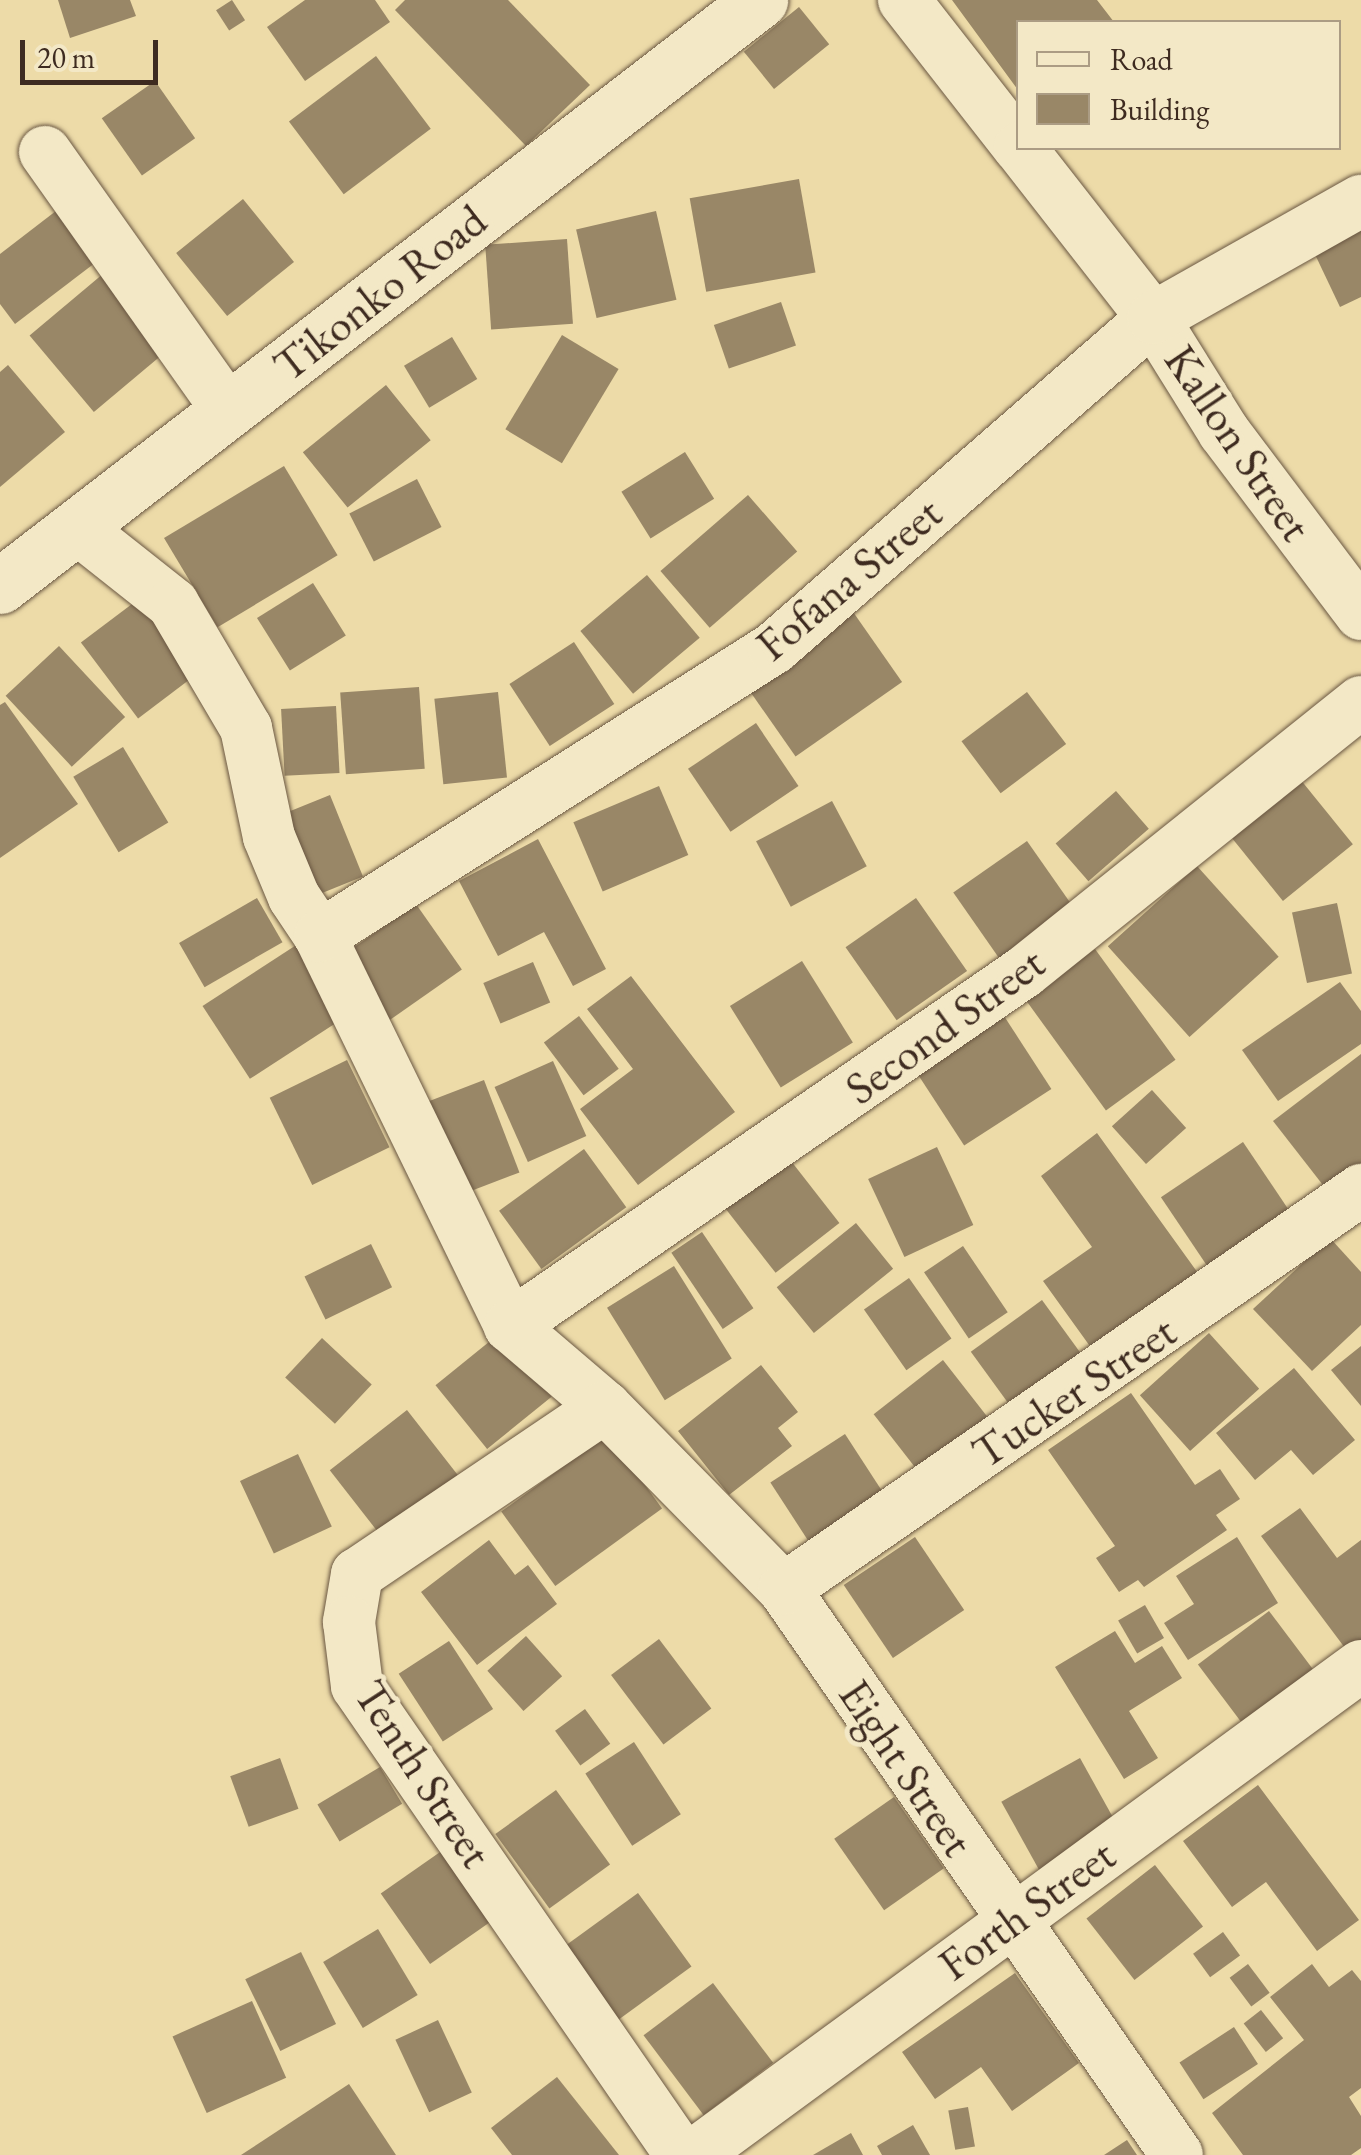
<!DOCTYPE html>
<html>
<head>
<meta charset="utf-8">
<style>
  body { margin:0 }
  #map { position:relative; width:1361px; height:2155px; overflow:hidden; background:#eddba8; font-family:"EB Garamond",serif }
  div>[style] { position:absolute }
  .building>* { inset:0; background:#998767; transform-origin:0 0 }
  .roads { filter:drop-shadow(0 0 2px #6a5742) drop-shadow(0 0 2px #6a5742) }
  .street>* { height:52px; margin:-26px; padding:0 26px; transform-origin:26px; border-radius:26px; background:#f3e8c6 }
  .secondary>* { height:55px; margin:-27.5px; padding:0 27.5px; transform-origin:27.5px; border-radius:27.5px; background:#f3e8c6 }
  span { translate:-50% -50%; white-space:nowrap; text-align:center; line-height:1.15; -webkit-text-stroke:10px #f3e8c6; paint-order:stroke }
  .street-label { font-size:45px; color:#3e2b20 }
  .legend { position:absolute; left:1016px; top:20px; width:325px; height:130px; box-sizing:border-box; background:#f3e8c6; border:2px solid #ab9c84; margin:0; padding:12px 18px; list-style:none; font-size:30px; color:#3e2b20 }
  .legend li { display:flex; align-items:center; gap:20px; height:50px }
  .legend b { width:50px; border:2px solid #ab9c84 }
  .scale { position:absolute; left:20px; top:40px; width:138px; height:45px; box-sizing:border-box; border:5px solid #3e2b20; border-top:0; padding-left:12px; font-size:30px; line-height:35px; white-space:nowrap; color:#3e2b20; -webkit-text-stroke:8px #f3e8c6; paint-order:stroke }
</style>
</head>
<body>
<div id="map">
  <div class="building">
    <div style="clip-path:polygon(58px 0,130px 0,136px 16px,70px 38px)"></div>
    <div style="left:232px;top:0;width:24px;height:19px;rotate:57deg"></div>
    <div style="clip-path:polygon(305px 0,375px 0,390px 22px,305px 81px,267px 27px)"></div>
    <div style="clip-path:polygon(405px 0,508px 0,590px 85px,526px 146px,395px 10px)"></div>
    <div style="clip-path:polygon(952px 0,1097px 0,1114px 22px,1018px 22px,1018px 90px)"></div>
    <div style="left:799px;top:7px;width:48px;height:71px;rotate:51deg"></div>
    <div style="left:376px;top:56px;width:91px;height:109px;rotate:53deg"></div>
    <div style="left:155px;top:81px;width:70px;height:65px;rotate:55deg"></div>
    <div style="left:799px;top:179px;width:95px;height:111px;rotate:80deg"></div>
    <div style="left:243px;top:199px;width:81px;height:86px;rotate:51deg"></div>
    <div style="clip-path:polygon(65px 204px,104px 256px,15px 324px,0 304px,0 254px)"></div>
    <div style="left:656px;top:211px;width:91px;height:82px;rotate:77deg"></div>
    <div style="clip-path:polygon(1361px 223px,1361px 297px,1340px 307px,1311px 246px)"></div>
    <div style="left:567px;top:239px;width:85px;height:82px;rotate:86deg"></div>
    <div style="left:110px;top:268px;width:100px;height:105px;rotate:50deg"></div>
    <div style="left:781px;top:302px;width:46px;height:71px;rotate:71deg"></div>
    <div style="left:562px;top:335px;width:66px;height:110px;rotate:31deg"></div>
    <div style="left:452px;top:337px;width:49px;height:56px;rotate:59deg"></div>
    <div style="clip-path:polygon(8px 365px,65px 432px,0 487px,0 372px)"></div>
    <div style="left:386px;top:385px;width:71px;height:107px;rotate:51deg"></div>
    <div style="left:685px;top:452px;width:55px;height:75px;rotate:58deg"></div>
    <div style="left:284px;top:466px;width:104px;height:140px;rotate:59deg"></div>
    <div style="left:417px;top:479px;width:54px;height:76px;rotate:63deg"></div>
    <div style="left:748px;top:495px;width:75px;height:116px;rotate:49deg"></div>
    <div style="left:647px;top:575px;width:82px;height:87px;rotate:50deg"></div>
    <div style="left:313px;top:583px;width:62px;height:66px;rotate:58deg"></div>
    <div style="left:140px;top:598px;width:95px;height:74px;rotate:53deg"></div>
    <div style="left:851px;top:609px;width:89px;height:130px;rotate:55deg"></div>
    <div style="left:574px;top:642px;width:74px;height:77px;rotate:57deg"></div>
    <div style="left:59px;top:646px;width:97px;height:73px;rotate:47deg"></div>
    <div style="left:419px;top:687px;width:82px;height:79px;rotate:86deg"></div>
    <div style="left:498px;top:692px;width:86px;height:64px;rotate:84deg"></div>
    <div style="left:1027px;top:692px;width:65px;height:82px;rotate:53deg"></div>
    <div style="clip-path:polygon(5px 702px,78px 804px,0 858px,0 705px)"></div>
    <div style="left:336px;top:706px;width:67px;height:55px;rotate:87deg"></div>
    <div style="left:756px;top:723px;width:76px;height:82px;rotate:56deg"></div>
    <div style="left:123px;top:747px;width:88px;height:58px;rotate:59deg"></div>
    <div style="left:1300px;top:779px;width:84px;height:90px;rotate:51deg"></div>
    <div style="left:659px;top:786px;width:75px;height:93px;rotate:67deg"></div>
    <div style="left:1116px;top:791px;width:50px;height:80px;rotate:49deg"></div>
    <div style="left:330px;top:795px;width:88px;height:62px;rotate:68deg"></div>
    <div style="left:832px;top:801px;width:74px;height:86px;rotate:62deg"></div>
    <div style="clip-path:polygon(538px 839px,606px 969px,573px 986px,544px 932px,498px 956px,459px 881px)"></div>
    <div style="left:1027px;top:841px;width:80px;height:90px;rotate:55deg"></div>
    <div style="left:1197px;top:866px;width:122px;height:120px;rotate:48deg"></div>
    <div style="left:257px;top:898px;width:51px;height:90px;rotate:60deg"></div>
    <div style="left:916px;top:898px;width:89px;height:86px;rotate:55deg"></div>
    <div style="left:1337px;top:903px;width:72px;height:46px;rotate:78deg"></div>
    <div style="left:416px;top:904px;width:80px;height:93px;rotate:55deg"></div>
    <div style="left:304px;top:940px;width:87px;height:121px;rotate:57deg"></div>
    <div style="left:1095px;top:949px;width:137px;height:86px;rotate:54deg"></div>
    <div style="left:802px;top:961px;width:96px;height:85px;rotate:58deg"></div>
    <div style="left:533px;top:962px;width:44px;height:54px;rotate:67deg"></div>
    <div style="clip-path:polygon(631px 976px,735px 1112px,638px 1185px,580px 1109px,633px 1069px,587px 1009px)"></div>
    <div style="clip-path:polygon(1340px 982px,1361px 1011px,1361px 1044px,1278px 1101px,1242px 1050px)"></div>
    <div style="left:579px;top:1016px;width:66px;height:44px;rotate:53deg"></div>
    <div style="left:1004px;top:1016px;width:87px;height:104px;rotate:57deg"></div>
    <div style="clip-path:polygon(1361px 1054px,1361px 1163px,1326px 1189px,1273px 1121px)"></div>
    <div style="left:347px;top:1060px;width:97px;height:86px;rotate:64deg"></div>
    <div style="left:553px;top:1061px;width:82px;height:64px;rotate:66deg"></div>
    <div style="left:484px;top:1080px;width:99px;height:73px;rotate:69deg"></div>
    <div style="left:1152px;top:1090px;width:51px;height:54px;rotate:48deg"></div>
    <div style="clip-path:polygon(1097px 1133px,1203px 1280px,1097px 1356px,1043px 1281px,1092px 1247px,1041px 1176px)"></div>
    <div style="left:1243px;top:1142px;width:87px;height:99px;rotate:56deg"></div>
    <div style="left:937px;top:1147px;width:86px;height:76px;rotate:65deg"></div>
    <div style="left:584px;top:1149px;width:72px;height:105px;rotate:54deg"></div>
    <div style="left:784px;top:1152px;width:90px;height:81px;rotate:52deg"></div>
    <div style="left:856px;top:1223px;width:59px;height:102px;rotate:51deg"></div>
    <div style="left:702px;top:1232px;width:92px;height:37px;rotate:56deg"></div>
    <div style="clip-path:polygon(1330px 1238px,1361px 1272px,1361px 1325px,1312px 1371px,1253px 1309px)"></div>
    <div style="left:371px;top:1244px;width:48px;height:74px;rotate:64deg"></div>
    <div style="left:963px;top:1246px;width:80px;height:47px;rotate:56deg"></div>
    <div style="left:674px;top:1266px;width:109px;height:79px;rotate:58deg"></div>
    <div style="left:909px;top:1278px;width:74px;height:55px;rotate:55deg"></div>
    <div style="left:1042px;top:1300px;width:78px;height:88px;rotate:54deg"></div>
    <div style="left:500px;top:1333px;width:82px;height:83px;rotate:51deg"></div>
    <div style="left:1209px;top:1333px;width:75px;height:93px;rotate:48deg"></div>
    <div style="left:322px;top:1338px;width:68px;height:54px;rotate:43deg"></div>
    <div style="clip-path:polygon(1361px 1346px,1361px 1406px,1331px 1370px)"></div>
    <div style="left:943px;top:1360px;width:78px;height:88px;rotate:52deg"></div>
    <div style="clip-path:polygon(761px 1365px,798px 1412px,778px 1428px,792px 1446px,729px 1495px,678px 1431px)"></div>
    <div style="clip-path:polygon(1294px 1368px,1355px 1440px,1313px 1475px,1291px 1450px,1255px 1480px,1216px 1433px)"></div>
    <div style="clip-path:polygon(1131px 1393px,1195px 1485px,1220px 1469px,1240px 1499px,1216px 1515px,1227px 1530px,1144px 1587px,1138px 1580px,1119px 1592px,1096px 1558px,1115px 1546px,1048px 1450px)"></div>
    <div style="left:407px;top:1410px;width:98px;height:98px;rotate:52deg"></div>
    <div style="left:608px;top:1434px;width:92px;height:132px;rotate:54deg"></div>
    <div style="left:845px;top:1434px;width:82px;height:89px;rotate:57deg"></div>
    <div style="left:298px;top:1454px;width:80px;height:64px;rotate:65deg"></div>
    <div style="clip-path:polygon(1300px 1508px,1337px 1558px,1361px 1540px,1361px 1642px,1348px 1652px,1261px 1536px)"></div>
    <div style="left:915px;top:1537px;width:88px;height:86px;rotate:56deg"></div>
    <div style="clip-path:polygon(1237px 1537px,1278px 1603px,1188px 1660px,1164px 1623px,1194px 1604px,1176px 1576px)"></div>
    <div style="clip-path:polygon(489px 1540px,515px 1575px,528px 1565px,557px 1604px,477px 1665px,421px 1592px)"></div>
    <div style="left:1145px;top:1605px;width:38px;height:31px;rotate:60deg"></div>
    <div style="left:1269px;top:1611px;width:74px;height:89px;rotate:53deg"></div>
    <div style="clip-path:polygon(1115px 1631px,1135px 1663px,1162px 1646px,1182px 1678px,1129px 1711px,1158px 1758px,1124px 1779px,1055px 1667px)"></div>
    <div style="left:526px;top:1636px;width:54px;height:52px;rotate:48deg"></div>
    <div style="left:659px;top:1639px;width:87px;height:60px;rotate:53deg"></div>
    <div style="left:449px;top:1641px;width:81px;height:60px;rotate:57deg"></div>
    <div style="left:585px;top:1709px;width:43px;height:37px;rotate:54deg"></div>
    <div style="left:634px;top:1742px;width:86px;height:58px;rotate:57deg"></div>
    <div style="left:280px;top:1758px;width:54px;height:53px;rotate:70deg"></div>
    <div style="left:1080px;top:1758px;width:81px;height:90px;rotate:61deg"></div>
    <div style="left:380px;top:1767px;width:43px;height:73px;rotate:59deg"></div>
    <div style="clip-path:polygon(1258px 1785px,1359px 1920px,1317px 1951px,1266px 1882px,1232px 1907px,1183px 1841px)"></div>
    <div style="left:556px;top:1790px;width:92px;height:75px;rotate:54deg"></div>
    <div style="left:894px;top:1797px;width:87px;height:73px;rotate:55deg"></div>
    <div style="left:443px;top:1850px;width:86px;height:76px;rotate:55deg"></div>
    <div style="left:1155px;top:1865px;width:78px;height:87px;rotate:52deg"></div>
    <div style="left:638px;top:1893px;width:91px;height:92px;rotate:54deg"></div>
    <div style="left:378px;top:1929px;width:77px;height:64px;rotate:59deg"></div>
    <div style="left:1223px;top:1932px;width:29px;height:37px;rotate:54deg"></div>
    <div style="left:301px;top:1952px;width:80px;height:62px;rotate:64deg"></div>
    <div style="left:1248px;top:1964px;width:36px;height:23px;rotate:53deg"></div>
    <div style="clip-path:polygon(1312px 1964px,1329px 1987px,1352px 1970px,1361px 1981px,1361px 2088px,1349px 2097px,1361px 2116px,1361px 2148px,1351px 2155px,1243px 2155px,1212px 2113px,1304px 2040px,1270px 1997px)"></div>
    <div style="clip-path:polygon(1015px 1973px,1079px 2063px,1012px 2111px,981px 2067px,935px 2099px,902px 2052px)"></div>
    <div style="left:713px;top:1983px;width:100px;height:87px;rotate:53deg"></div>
    <div style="left:252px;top:2001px;width:84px;height:87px;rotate:66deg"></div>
    <div style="left:1261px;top:2010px;width:36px;height:22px;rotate:52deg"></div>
    <div style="left:438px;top:2020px;width:80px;height:47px;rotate:65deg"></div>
    <div style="left:1234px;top:2027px;width:44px;height:65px;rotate:57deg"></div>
    <div style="clip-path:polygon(557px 2077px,619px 2155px,512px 2155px,491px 2128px)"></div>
    <div style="clip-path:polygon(349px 2084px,396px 2155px,241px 2155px)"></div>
    <div style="left:968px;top:2107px;width:40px;height:20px;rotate:80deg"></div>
    <div style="clip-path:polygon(913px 2125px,930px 2155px,882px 2155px,877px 2146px)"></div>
    <div style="clip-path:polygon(851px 2133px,863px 2155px,813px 2155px)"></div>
    <div style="clip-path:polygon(1127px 2140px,1137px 2155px,1104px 2155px)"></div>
  </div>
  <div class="roads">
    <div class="street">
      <div style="left:904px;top:0;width:185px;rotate:52deg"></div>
      <div style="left:1020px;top:148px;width:216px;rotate:52deg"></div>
      <div style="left:1153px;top:318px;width:134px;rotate:58.1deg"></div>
      <div style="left:1224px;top:432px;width:228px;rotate:53deg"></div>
      <div style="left:45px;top:152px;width:316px;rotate:54.7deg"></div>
      <div style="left:76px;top:527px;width:124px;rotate:38.4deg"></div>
      <div style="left:173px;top:604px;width:144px;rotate:59.5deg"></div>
      <div style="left:246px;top:728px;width:111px;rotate:78.1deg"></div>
      <div style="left:269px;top:837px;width:65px;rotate:67.4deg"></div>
      <div style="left:294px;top:897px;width:47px;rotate:56.3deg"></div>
      <div style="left:320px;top:936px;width:434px;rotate:64deg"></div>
      <div style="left:510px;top:1326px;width:125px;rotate:40.5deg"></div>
      <div style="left:605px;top:1407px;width:255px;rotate:45.5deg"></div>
      <div style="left:784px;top:1589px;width:689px;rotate:55.23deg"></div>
      <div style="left:320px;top:936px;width:538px;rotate:-32.39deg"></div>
      <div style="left:774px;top:648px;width:503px;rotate:-41.05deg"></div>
      <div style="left:1153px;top:318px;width:239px;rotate:-29.4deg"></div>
      <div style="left:510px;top:1326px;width:624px;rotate:-34.56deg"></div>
      <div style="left:1024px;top:972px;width:432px;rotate:-38.7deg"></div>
      <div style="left:605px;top:1407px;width:299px;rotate:146deg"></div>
      <div style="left:357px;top:1574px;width:49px;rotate:99.5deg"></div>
      <div style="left:349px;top:1622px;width:64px;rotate:82.9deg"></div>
      <div style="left:357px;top:1686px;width:570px;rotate:55.36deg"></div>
      <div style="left:784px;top:1589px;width:702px;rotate:-34.66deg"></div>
      <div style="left:694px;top:2155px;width:827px;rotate:-36.25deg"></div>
    </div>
    <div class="secondary">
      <div style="left:0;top:586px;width:960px;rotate:-37.63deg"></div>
    </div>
  </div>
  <div class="street-label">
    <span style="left:380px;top:293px;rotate:-38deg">Tikonko Road</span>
    <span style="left:1238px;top:443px;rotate:56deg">Kallon Street</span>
    <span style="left:849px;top:579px;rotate:-40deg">Fofana Street</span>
    <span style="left:945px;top:1026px;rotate:-36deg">Second Street</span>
    <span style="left:1074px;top:1392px;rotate:-34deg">Tucker Street</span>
    <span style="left:906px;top:1768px;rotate:56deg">Eight Street</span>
    <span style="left:423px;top:1774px;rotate:57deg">Tenth Street</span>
    <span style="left:1027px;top:1910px;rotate:-36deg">Forth Street</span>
  </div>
  <ul class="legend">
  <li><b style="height:12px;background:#f3e8c6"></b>Road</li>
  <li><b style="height:28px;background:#998767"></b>Building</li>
  </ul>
  <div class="scale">20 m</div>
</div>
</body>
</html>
